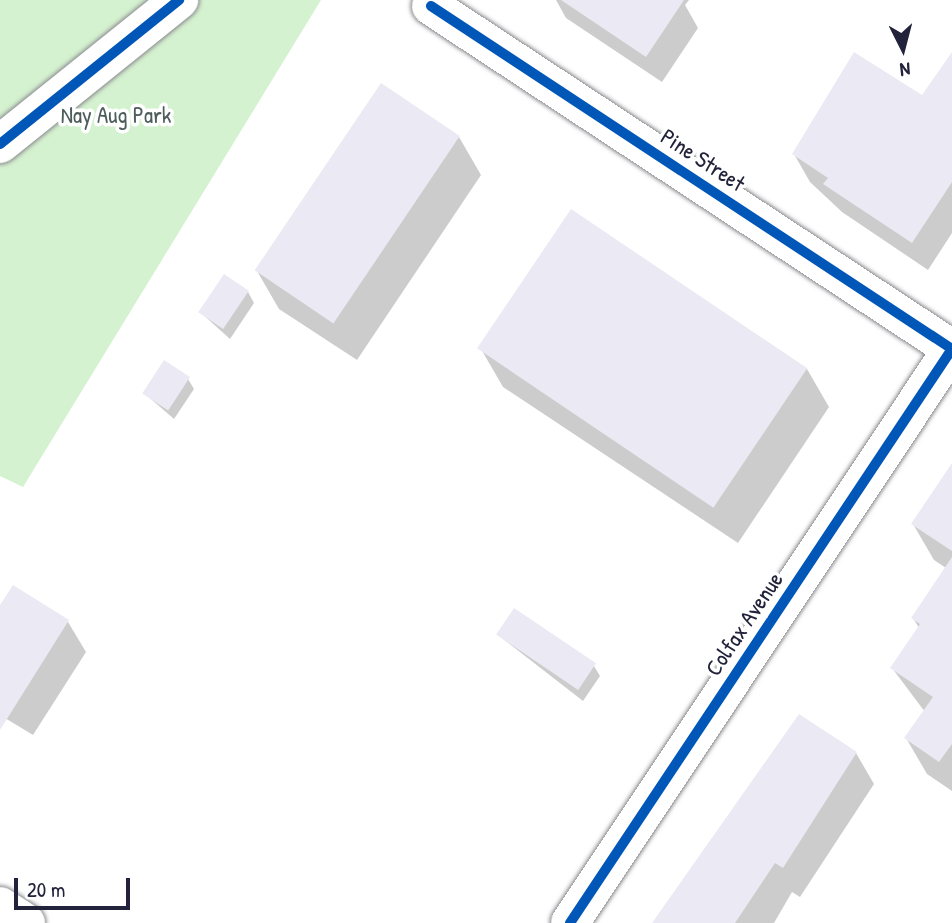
<!DOCTYPE html>
<html>
<head>
<meta charset="utf-8">
<style>
  body { margin:0 }
  #map { position:relative; width:952px; height:923px; overflow:hidden; background:#fff; font-family:"Patrick Hand",sans-serif }
  div>[style] { position:absolute }
  .green>* { inset:0; background:#d5f2d0 }
  .shadow>* { inset:0; background:#0003 }
  .building>* { inset:0; background:#ebe9f3; transform-origin:0 0 }
  .roads { filter:drop-shadow(0 0 2px #8a8a8f) drop-shadow(0 0 2px #8a8a8f) }
  .minor>* { height:38px; margin:-19px; padding:0 19px; transform-origin:19px; border-radius:19px; background:#fff }
  .cycleway>* { height:10px; margin:-5px; padding:0 5px; transform-origin:5px; border-radius:5px; background:#0057b8 }
  span { translate:-50% -50%; white-space:nowrap; text-align:center; line-height:1.15; -webkit-text-stroke:7px #fff; paint-order:stroke }
  .park-label { font-size:23px; color:#4d5d5c }
  .street-label { font-size:23px; color:#22223b }
  .north { position:absolute; left:868px; top:14px; width:70px; height:70px; -webkit-text-stroke:5px #fff; paint-order:stroke; rotate:174deg; font-size:19px; font-weight:700; line-height:28px; text-align:center; color:#22223b }
  .north::after { content:''; display:block; margin:auto; width:24px; height:32px; background:#22223b; clip-path:polygon(50% 0,100% 100%,50% 72%,0 100%) }
  .scale { position:absolute; left:14px; top:878px; width:116px; height:32px; box-sizing:border-box; border:4px solid #22223b; border-top:0; padding-left:9px; font-size:21px; line-height:24px; white-space:nowrap; color:#22223b; -webkit-text-stroke:5px #fff; paint-order:stroke }
</style>
</head>
<body>
<div id="map">
  <div class="green">
    <div style="clip-path:polygon(0 0,321px 0,23px 487px,0 476px)"></div>
  </div>
  <div class="shadow">
    <div style="clip-path:polygon(556px 0,689px 0,685px 5px,698px 28px,662px 82px,566px 18px)"></div>
    <div style="clip-path:polygon(952px 57px,952px 233px,928px 270px,842px 212px,810px 182px,794px 154px,922px 97px)"></div>
    <div style="clip-path:polygon(459px 137px,481px 175px,357px 360px,279px 309px,257px 271px)"></div>
    <div style="clip-path:polygon(248px 292px,254px 303px,230px 339px,200px 312px)"></div>
    <div style="clip-path:polygon(481px 349px,807px 369px,829px 407px,738px 543px,503px 387px)"></div>
    <div style="clip-path:polygon(188px 379px,194px 389px,174px 419px,144px 393px)"></div>
    <div style="clip-path:polygon(952px 466px,952px 791px,927px 774px,906px 738px,925px 712px,892px 668px,919px 628px,913px 618px,946px 568px,934px 560px,913px 524px)"></div>
    <div style="clip-path:polygon(0 608px,68px 622px,86px 652px,33px 735px,0 715px)"></div>
    <div style="clip-path:polygon(498px 635px,594px 666px,600px 676px,583px 701px)"></div>
    <div style="clip-path:polygon(856px 753px,874px 784px,800px 897px,792px 892px,774px 923px,657px 923px)"></div>
  </div>
  <div class="building">
    <div style="clip-path:polygon(561px 0,684px 0,646px 57px)"></div>
    <div style="clip-path:polygon(854px 52px,922px 95px,952px 52px,952px 182px,912px 243px,823px 184px,828px 178px,792px 154px)"></div>
    <div style="left:381px;top:83px;width:95px;height:226px;rotate:34deg"></div>
    <div style="left:571px;top:209px;width:285px;height:168px;rotate:34deg"></div>
    <div style="left:224px;top:274px;width:30px;height:46px;rotate:34deg"></div>
    <div style="left:164px;top:360px;width:31px;height:40px;rotate:33deg"></div>
    <div style="clip-path:polygon(952px 463px,952px 551px,911px 524px)"></div>
    <div style="clip-path:polygon(952px 557px,952px 744px,939px 762px,904px 738px,933px 697px,890px 668px,920px 624px,911px 618px)"></div>
    <div style="clip-path:polygon(13px 585px,69px 620px,0 730px,0 605px)"></div>
    <div style="left:514px;top:608px;width:99px;height:32px;rotate:34deg"></div>
    <div style="clip-path:polygon(799px 714px,857px 752px,783px 868px,775px 863px,735px 923px,652px 923px)"></div>
  </div>
  <div class="roads">
    <div class="minor">
      <div style="left:431px;top:6px;width:624px;rotate:33.36deg"></div>
      <div style="left:0;top:144px;width:230px;rotate:-38.8deg"></div>
      <div style="left:0;top:906px;width:31px;rotate:33deg"></div>
      <div style="left:570px;top:923px;width:689px;rotate:-56.36deg"></div>
    </div>
  </div>
  <div class="cycleway">
    <div style="left:431px;top:6px;width:624px;rotate:33.36deg"></div>
    <div style="left:0;top:144px;width:230px;rotate:-38.8deg"></div>
    <div style="left:570px;top:923px;width:689px;rotate:-56.36deg"></div>
  </div>
  <div class="park-label">
    <span style="left:116px;top:115px">Nay Aug Park</span>
  </div>
  <div class="street-label">
    <span style="left:703px;top:160px;rotate:33deg">Pine Street</span>
    <span style="left:744px;top:624px;rotate:-56deg">Colfax Avenue</span>
  </div>
  <div class="north">N</div>
  <div class="scale">20 m</div>
</div>
</body>
</html>
